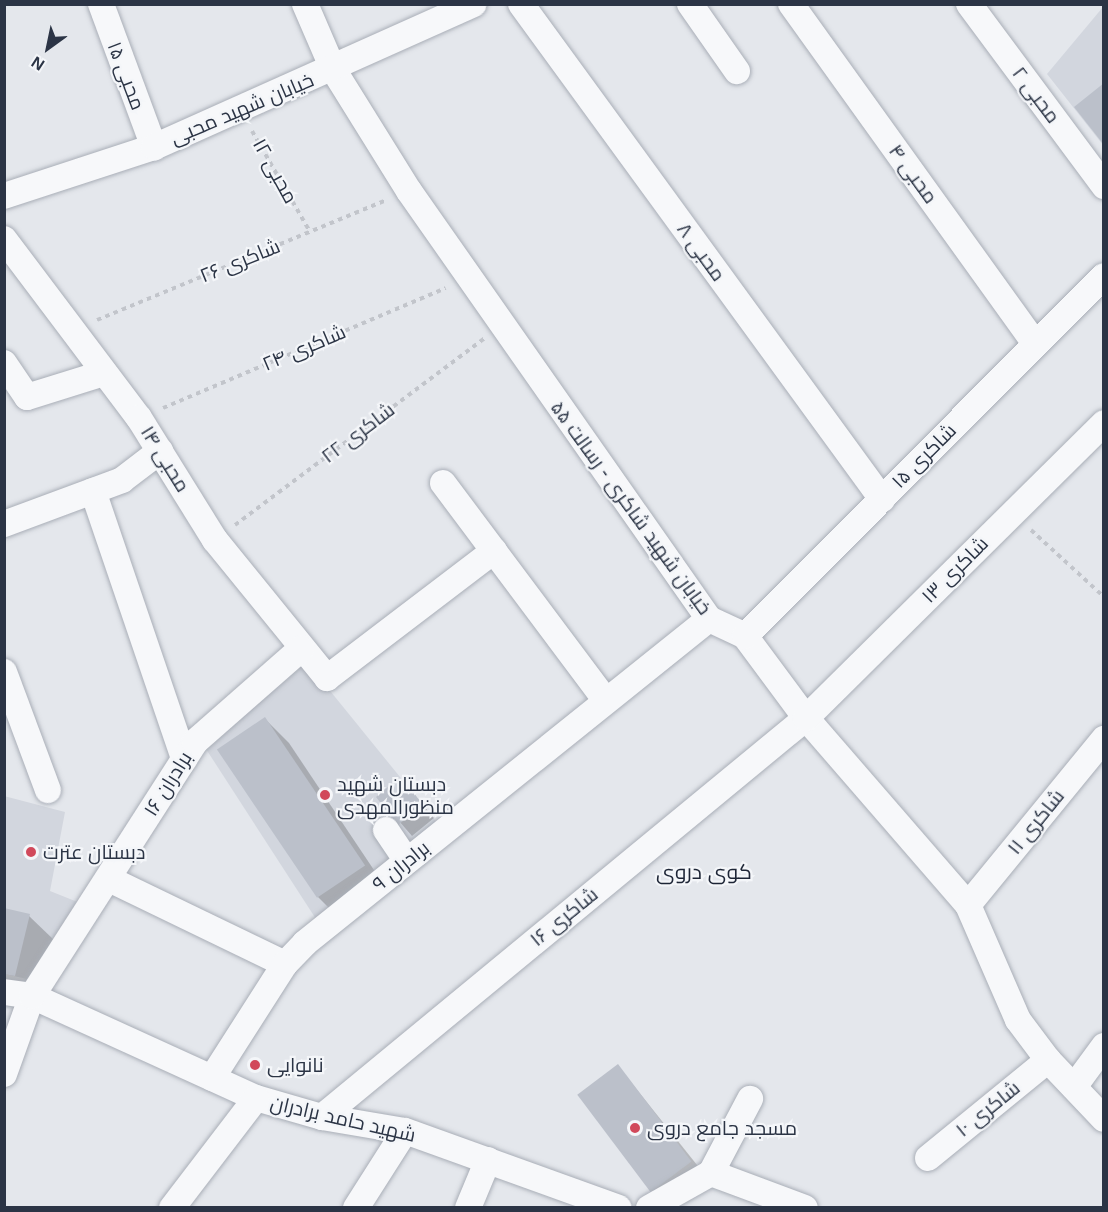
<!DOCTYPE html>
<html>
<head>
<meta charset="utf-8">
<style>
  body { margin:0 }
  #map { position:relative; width:1108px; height:1212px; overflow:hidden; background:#e4e7ec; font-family:Helvetica,Cairo,sans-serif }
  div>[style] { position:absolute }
  .built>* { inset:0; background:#d2d6de }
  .shadow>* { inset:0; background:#0003 }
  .building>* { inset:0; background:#bbc0ca; transform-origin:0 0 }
  .path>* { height:4px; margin-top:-2px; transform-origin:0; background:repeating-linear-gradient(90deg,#c2c5cb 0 4.5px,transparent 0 9px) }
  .roads { filter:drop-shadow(0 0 2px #a9aeb7) drop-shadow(0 0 2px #a9aeb7) }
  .minor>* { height:26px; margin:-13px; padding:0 13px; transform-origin:13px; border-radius:13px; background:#f7f8fa }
  .dots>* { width:16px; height:16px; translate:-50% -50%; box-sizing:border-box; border:3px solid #f4f6f9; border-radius:50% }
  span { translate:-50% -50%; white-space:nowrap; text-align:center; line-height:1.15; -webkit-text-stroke:4.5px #f4f6f9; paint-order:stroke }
  .street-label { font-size:20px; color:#2b3445 }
  .poi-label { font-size:20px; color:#2b3445 }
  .left { translate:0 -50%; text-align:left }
  .neighbourhood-label { font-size:21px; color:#1d2536 }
  .frame { position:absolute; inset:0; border:6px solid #2b3445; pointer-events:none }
  .north { position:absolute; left:18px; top:18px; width:60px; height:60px; -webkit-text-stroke:4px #f4f6f9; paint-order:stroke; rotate:213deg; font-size:16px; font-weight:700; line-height:24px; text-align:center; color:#2b3445 }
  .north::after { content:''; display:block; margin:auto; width:21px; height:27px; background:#2b3445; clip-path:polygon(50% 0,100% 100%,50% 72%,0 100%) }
</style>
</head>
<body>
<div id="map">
  <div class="built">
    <div style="clip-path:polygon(1103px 7px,1103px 145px,1047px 74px)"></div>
    <div style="clip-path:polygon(305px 660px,439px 825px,316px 919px,206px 749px)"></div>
    <div style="clip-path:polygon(4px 796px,65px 812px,50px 891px,80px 903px,31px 980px,5px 974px)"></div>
  </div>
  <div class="shadow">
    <div style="clip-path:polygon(265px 719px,289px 743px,388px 891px,342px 921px,318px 897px)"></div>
    <div style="clip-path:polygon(407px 786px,434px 818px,412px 836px,378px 797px,394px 796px)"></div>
    <div style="clip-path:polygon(4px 909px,29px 916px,54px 940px,39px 1000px,4px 991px)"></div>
    <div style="clip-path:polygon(618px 1066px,709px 1180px,669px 1208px,653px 1191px)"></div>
  </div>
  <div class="building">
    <div style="clip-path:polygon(1104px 83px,1104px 145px,1074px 107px)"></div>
    <div style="left:265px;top:717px;width:179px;height:58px;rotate:56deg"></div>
    <div style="clip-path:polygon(407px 784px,423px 805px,398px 825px,376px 797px,388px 787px,394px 795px)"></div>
    <div style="clip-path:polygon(4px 908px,30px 914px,15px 976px,4px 974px)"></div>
    <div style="left:618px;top:1064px;width:122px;height:51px;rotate:53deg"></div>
  </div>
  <div class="path">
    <div style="left:252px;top:131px;width:116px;rotate:60.1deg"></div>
    <div style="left:97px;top:320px;width:313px;rotate:-22.5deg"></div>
    <div style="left:163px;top:408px;width:307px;rotate:-23deg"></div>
    <div style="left:235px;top:525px;width:311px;rotate:-36.8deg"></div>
    <div style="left:1031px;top:530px;width:99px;rotate:42.5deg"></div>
  </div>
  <div class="roads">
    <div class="minor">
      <div style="left:101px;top:4px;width:153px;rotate:69.7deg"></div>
      <div style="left:305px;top:4px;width:71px;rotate:66.7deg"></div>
      <div style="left:333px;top:69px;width:144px;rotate:58.1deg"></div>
      <div style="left:409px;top:191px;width:523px;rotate:54.97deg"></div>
      <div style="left:709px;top:619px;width:40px;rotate:25deg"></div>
      <div style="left:745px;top:636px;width:102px;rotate:53.4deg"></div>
      <div style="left:806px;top:718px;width:247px;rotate:49.1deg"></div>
      <div style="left:968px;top:905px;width:125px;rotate:66.5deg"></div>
      <div style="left:1018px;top:1020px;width:50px;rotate:53.1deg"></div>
      <div style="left:1048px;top:1060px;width:81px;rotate:46.5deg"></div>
      <div style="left:521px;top:4px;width:613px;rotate:53.9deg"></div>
      <div style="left:690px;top:4px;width:82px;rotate:55deg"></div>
      <div style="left:791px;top:4px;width:418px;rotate:54.3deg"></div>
      <div style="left:969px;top:4px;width:227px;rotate:53.4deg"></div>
      <div style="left:4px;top:196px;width:158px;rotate:-18.1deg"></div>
      <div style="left:154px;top:147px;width:350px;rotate:-24.1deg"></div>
      <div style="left:4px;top:239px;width:224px;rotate:53deg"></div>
      <div style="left:139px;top:418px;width:144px;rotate:58.1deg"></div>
      <div style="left:215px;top:540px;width:178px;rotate:50.9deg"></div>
      <div style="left:327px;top:678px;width:210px;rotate:-37.3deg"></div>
      <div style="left:4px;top:363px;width:41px;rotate:55.9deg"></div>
      <div style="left:27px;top:397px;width:81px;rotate:-17.3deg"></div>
      <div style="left:443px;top:483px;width:272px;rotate:53.2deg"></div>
      <div style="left:93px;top:491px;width:283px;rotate:71.2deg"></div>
      <div style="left:4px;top:524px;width:126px;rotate:-20.4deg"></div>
      <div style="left:122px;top:480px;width:48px;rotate:-37.3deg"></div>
      <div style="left:745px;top:636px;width:508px;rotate:-45.08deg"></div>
      <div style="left:4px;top:672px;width:126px;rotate:69.6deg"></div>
      <div style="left:386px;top:830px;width:37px;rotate:56deg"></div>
      <div style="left:109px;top:879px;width:195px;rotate:25.8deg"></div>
      <div style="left:968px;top:905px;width:215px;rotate:-50.7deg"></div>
      <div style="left:4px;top:992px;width:28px;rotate:8deg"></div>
      <div style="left:32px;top:996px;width:246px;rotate:24.5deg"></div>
      <div style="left:256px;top:1098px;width:69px;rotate:16.1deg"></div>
      <div style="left:322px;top:1117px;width:84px;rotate:9.6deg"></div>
      <div style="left:405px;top:1131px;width:227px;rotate:19.8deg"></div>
      <div style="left:4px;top:1074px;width:83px;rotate:-70.3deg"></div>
      <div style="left:32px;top:996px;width:302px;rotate:-57.3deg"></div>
      <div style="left:195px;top:742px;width:141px;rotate:-41.3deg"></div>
      <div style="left:212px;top:1078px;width:135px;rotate:-57.4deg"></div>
      <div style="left:285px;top:964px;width:29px;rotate:-46deg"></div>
      <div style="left:305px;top:943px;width:518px;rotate:-38.73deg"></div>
      <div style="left:1074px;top:1087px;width:51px;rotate:-53.8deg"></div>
      <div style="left:322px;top:1117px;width:627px;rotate:-39.5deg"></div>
      <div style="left:806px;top:718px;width:419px;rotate:-44.7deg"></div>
      <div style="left:928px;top:1158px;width:155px;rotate:-39.2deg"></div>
      <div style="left:711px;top:1173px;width:84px;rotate:-62.2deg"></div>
      <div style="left:172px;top:1208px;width:138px;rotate:-52.6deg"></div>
      <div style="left:356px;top:1208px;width:91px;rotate:-57.5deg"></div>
      <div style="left:468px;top:1208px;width:52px;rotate:-67.4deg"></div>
      <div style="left:649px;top:1208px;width:71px;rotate:-29.4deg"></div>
      <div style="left:711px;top:1173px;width:100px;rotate:20.4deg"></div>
    </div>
  </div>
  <div class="dots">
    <div style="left:325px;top:795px;background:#d1495b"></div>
    <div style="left:31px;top:852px;background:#d1495b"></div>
    <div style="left:255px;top:1065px;background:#d1495b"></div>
    <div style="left:635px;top:1128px;background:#d1495b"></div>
  </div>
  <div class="street-label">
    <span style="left:126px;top:76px;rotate:69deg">محبی ۱۵</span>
    <span style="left:1036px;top:95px;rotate:53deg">محبی ۲</span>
    <span style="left:242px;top:109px;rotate:-23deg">خیابان شهید محبی</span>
    <span style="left:275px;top:171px;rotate:61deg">محبی ۱۲</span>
    <span style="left:913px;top:174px;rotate:54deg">محبی ۴</span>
    <span style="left:701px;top:252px;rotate:54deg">محبی ۸</span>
    <span style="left:240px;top:261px;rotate:-22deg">شاکری ۲۶</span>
    <span style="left:304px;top:348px;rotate:-23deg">شاکری ۲۴</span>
    <span style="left:358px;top:433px;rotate:-37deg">شاکری ۲۲</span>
    <span style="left:924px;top:456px;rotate:-45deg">شاکری ۱۵</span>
    <span style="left:165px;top:459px;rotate:58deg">محبی ۱۴</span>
    <span style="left:631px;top:508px;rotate:54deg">خیابان شهید شاکری - رسالت ۵۵</span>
    <span style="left:955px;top:570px;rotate:-45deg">شاکری ۱۳</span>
    <span style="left:168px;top:784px;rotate:-58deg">برادران ۱۶</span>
    <span style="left:1036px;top:822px;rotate:-51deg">شاکری ۱۱</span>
    <span style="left:401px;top:866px;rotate:-39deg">برادران ۹</span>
    <span style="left:564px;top:917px;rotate:-39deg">شاکری ۱۶</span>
    <span style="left:988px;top:1109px;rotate:-39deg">شاکری ۱۰</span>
    <span style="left:343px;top:1119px;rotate:13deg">شهید حامد برادران</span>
  </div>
  <div class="poi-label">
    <span class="left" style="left:337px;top:796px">دبستان شهید<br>منظورالمهدی</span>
    <span class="left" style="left:43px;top:852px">دبستان عترت</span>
    <span class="left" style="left:267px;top:1065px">نانوایی</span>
    <span class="left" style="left:647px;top:1128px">مسجد جامع دروی</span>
  </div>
  <div class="neighbourhood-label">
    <span style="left:704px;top:872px">کوی دروی</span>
  </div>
  <div class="frame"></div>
  <div class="north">N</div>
</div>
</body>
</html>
